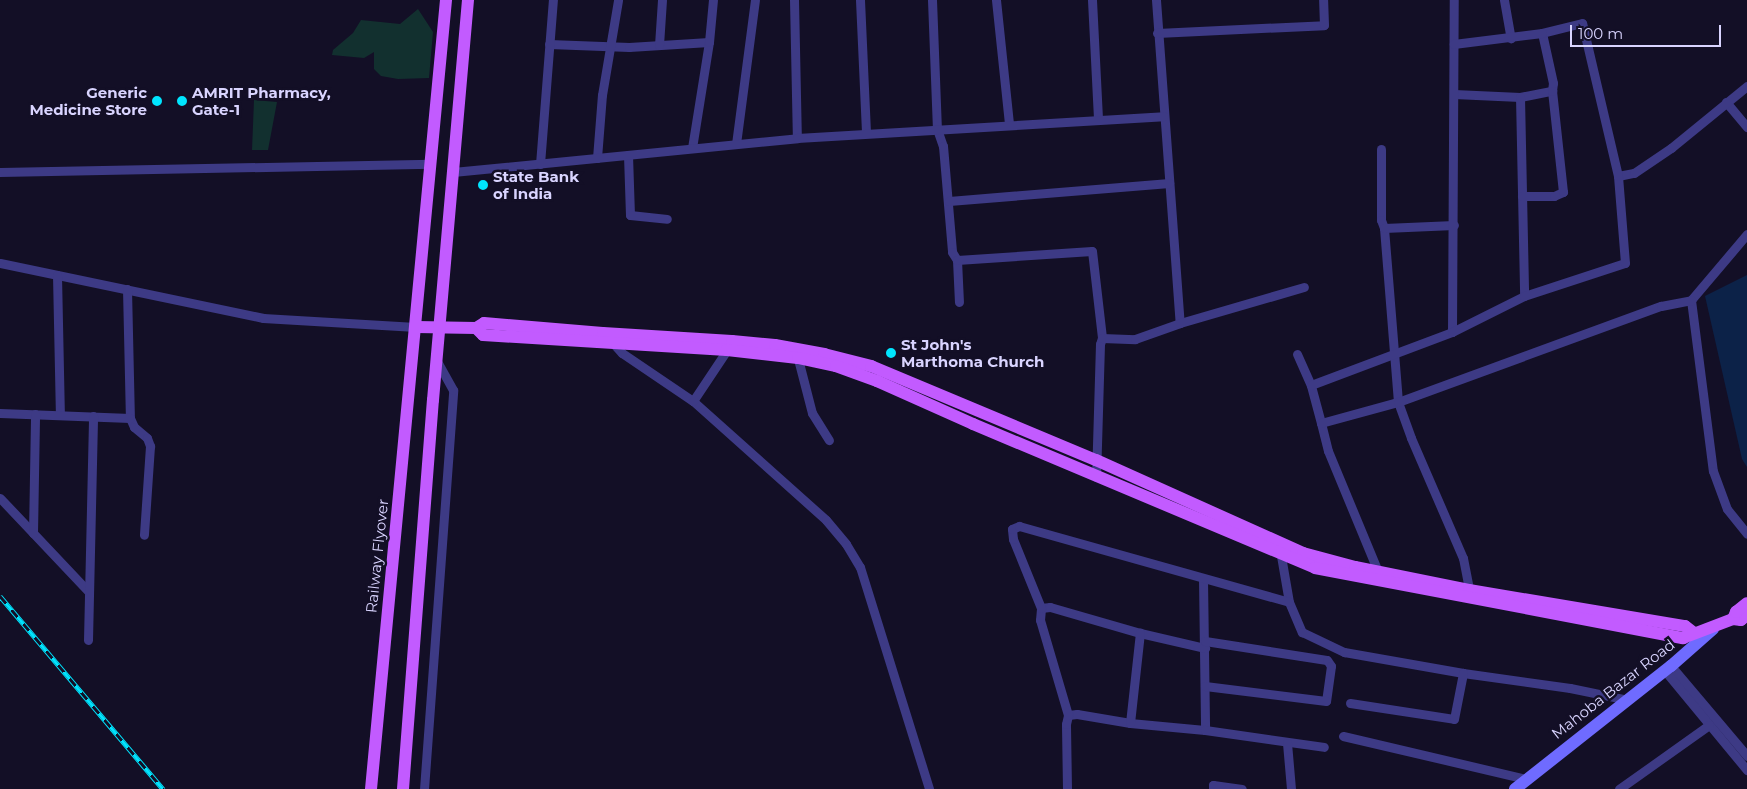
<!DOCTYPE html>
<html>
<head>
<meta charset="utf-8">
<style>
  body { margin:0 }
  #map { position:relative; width:1747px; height:789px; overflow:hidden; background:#130f26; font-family:Montserrat,sans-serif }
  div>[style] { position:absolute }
  .green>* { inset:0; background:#12302f }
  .water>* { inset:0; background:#0c2248 }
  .street>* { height:9px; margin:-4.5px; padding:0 4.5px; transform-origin:4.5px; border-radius:4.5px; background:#3d3a85 }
  .secondary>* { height:12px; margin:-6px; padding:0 6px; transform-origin:6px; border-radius:6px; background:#6f6bff }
  .primary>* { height:12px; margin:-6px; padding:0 6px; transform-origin:6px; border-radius:6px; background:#c25bff }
  .rail>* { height:5px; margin-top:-2.5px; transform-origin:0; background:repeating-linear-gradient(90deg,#130f26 0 9px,#00e5ff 0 18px); box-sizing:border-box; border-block:1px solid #00e5ff }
  .dots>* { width:14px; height:14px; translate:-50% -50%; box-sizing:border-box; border:2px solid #130f26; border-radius:50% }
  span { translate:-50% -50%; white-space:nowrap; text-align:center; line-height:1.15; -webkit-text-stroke:5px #130f26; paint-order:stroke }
  .poi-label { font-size:15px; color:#d9d4ff; font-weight:700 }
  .right { translate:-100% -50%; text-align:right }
  .left { translate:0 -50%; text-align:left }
  .street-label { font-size:15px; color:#d9d4ff }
  .scale { position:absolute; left:1570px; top:25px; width:151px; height:22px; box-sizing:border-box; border:2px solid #d9d4ff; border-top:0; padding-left:6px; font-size:15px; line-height:18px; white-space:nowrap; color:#d9d4ff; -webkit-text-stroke:4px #130f26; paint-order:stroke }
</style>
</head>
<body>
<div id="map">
  <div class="green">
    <div style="clip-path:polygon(418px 9px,433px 32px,429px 78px,398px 79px,381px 76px,374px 69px,374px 52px,364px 58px,332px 55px,333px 50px,353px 33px,361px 20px,400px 24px)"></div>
    <div style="clip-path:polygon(254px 100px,277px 102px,268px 150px,252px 150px)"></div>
  </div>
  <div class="water">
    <div style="clip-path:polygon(1747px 275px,1747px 467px,1742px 459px,1705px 296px)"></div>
  </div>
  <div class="street">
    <div style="left:794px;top:0;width:138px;rotate:88.8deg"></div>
    <div style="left:860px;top:0;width:133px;rotate:87.4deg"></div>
    <div style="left:932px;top:0;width:129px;rotate:87.8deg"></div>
    <div style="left:937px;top:129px;width:18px;rotate:71deg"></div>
    <div style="left:943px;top:146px;width:106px;rotate:85.1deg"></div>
    <div style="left:952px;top:252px;width:9px;rotate:58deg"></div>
    <div style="left:957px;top:260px;width:42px;rotate:87.3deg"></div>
    <div style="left:996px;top:0;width:125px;rotate:84deg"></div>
    <div style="left:1092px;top:0;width:120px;rotate:87.1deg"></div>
    <div style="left:1156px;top:0;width:324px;rotate:85.8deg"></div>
    <div style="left:1504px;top:0;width:39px;rotate:80deg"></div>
    <div style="left:1157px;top:33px;width:167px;rotate:-2.7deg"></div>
    <div style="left:1324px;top:25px;width:25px;rotate:-92deg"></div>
    <div style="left:549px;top:44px;width:80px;rotate:2.1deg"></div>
    <div style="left:629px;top:47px;width:80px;rotate:-3.6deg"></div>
    <div style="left:659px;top:45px;width:45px;rotate:-86.2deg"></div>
    <div style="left:1454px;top:94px;width:66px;rotate:2.6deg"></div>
    <div style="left:1520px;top:97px;width:33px;rotate:-11deg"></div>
    <div style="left:1520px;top:97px;width:199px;rotate:88.8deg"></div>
    <div style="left:1726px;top:102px;width:33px;rotate:50deg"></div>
    <div style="left:736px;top:144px;width:145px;rotate:-82.5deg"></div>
    <div style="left:692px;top:148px;width:107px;rotate:-80.9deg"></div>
    <div style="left:709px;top:42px;width:42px;rotate:-84.6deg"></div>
    <div style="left:1381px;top:149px;width:71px;rotate:90deg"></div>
    <div style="left:1381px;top:220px;width:9px;rotate:69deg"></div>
    <div style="left:1384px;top:228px;width:175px;rotate:85.4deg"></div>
    <div style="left:1398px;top:402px;width:38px;rotate:70deg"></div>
    <div style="left:1411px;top:438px;width:131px;rotate:66.6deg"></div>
    <div style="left:1463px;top:558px;width:33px;rotate:79deg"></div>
    <div style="left:628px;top:155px;width:60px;rotate:88.1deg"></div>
    <div style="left:630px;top:215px;width:37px;rotate:6deg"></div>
    <div style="left:597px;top:158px;width:63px;rotate:-85.5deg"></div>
    <div style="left:602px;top:95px;width:96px;rotate:-80.4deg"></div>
    <div style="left:540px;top:164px;width:165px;rotate:-85.5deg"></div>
    <div style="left:0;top:172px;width:431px;rotate:-1.1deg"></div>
    <div style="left:453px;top:172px;width:346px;rotate:-5.6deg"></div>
    <div style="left:797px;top:138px;width:367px;rotate:-3.4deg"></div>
    <div style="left:1618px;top:176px;width:16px;rotate:-11deg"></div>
    <div style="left:1634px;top:173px;width:45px;rotate:-34deg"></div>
    <div style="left:1671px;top:148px;width:98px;rotate:-39.2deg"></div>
    <div style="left:1522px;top:196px;width:32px"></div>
    <div style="left:1554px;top:196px;width:10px;rotate:-24deg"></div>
    <div style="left:1563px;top:192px;width:102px;rotate:-96.2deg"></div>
    <div style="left:1552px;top:91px;width:8px;rotate:-83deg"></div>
    <div style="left:1553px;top:83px;width:51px;rotate:-102.4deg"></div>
    <div style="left:949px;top:201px;width:221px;rotate:-4.7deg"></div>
    <div style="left:1384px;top:228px;width:70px;rotate:-2.5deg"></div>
    <div style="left:1747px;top:234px;width:87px;rotate:130.3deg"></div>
    <div style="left:1691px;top:300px;width:172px;rotate:82.7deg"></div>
    <div style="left:1713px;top:471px;width:40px;rotate:69.8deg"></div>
    <div style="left:1727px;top:509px;width:32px;rotate:51deg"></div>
    <div style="left:957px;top:260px;width:135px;rotate:-3.8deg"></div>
    <div style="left:1092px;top:251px;width:88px;rotate:83.4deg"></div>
    <div style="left:1102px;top:338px;width:6px;rotate:108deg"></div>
    <div style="left:1100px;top:344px;width:133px;rotate:91.7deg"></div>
    <div style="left:0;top:263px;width:269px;rotate:11.8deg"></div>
    <div style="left:263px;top:318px;width:153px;rotate:3.4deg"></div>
    <div style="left:57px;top:275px;width:140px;rotate:88.8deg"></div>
    <div style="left:127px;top:289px;width:129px;rotate:88.7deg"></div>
    <div style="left:130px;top:418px;width:10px;rotate:66deg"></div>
    <div style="left:134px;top:427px;width:17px;rotate:40deg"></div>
    <div style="left:147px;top:438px;width:9px;rotate:69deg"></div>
    <div style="left:150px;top:446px;width:89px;rotate:93.9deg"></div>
    <div style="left:1452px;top:332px;width:332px;rotate:-89.7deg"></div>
    <div style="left:1102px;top:338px;width:33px;rotate:2deg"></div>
    <div style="left:1135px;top:339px;width:48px;rotate:-19.6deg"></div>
    <div style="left:1180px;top:323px;width:129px;rotate:-16.2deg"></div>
    <div style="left:612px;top:342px;width:15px;rotate:48deg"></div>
    <div style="left:622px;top:353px;width:86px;rotate:34.1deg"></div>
    <div style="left:693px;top:401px;width:178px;rotate:41.8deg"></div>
    <div style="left:826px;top:520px;width:31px;rotate:50deg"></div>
    <div style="left:846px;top:544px;width:27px;rotate:59deg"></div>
    <div style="left:860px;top:567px;width:232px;rotate:72.7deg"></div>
    <div style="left:1297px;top:354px;width:34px;rotate:66deg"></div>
    <div style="left:797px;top:355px;width:60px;rotate:75.5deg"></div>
    <div style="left:812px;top:413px;width:32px;rotate:58deg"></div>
    <div style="left:693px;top:401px;width:61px;rotate:-56.3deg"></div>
    <div style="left:0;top:413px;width:130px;rotate:2.2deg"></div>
    <div style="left:1321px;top:423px;width:39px;rotate:-105deg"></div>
    <div style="left:1311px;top:385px;width:151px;rotate:-20.6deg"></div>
    <div style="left:1452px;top:332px;width:80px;rotate:-26.6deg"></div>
    <div style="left:1524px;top:296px;width:106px;rotate:-18.1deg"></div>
    <div style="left:1625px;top:263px;width:87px;rotate:-94.6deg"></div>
    <div style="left:1618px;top:176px;width:157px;rotate:-103.2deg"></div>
    <div style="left:1582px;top:23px;width:41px;rotate:166deg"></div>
    <div style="left:1542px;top:33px;width:89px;rotate:172.9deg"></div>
    <div style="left:0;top:498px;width:129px;rotate:46.6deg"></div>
    <div style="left:33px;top:533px;width:119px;rotate:-89deg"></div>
    <div style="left:1280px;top:550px;width:53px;rotate:80.2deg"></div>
    <div style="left:1289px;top:602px;width:33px;rotate:67deg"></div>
    <div style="left:1302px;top:632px;width:47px;rotate:25.5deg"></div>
    <div style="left:1344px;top:652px;width:121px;rotate:10deg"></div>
    <div style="left:1463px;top:673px;width:108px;rotate:8deg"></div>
    <div style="left:1570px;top:688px;width:59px;rotate:11.7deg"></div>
    <div style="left:1379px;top:574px;width:133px;rotate:-112.5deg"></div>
    <div style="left:1328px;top:451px;width:29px;rotate:-104deg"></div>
    <div style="left:1321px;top:423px;width:80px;rotate:-15.3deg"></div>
    <div style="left:1398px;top:402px;width:280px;rotate:-20.1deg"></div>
    <div style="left:1661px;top:306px;width:31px;rotate:-11deg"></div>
    <div style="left:1203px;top:579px;width:151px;rotate:89.2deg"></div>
    <div style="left:1041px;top:608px;width:9px;rotate:-6deg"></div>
    <div style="left:1050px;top:607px;width:94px;rotate:16.1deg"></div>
    <div style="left:1140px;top:633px;width:67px;rotate:13deg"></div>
    <div style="left:88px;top:640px;width:224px;rotate:-88.7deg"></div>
    <div style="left:1205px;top:641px;width:123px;rotate:8.9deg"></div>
    <div style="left:1327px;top:660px;width:7px;rotate:56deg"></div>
    <div style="left:1331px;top:666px;width:35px;rotate:98deg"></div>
    <div style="left:1326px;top:701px;width:122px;rotate:-172.9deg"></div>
    <div style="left:1671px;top:666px;width:118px;rotate:49.8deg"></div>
    <div style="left:1665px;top:671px;width:129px;rotate:50.4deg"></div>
    <div style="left:1350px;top:703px;width:105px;rotate:8.7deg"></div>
    <div style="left:1454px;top:719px;width:47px;rotate:-78.9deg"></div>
    <div style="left:1068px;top:715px;width:9px;rotate:-6deg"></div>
    <div style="left:1077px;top:714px;width:54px;rotate:9.6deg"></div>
    <div style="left:1130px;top:723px;width:75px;rotate:5.3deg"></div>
    <div style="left:1205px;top:730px;width:120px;rotate:8.1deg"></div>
    <div style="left:1130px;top:723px;width:91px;rotate:-83.7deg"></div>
    <div style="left:1343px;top:736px;width:189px;rotate:13.2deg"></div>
    <div style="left:1287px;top:743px;width:46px;rotate:85deg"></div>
    <div style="left:424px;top:789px;width:400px;rotate:-85.8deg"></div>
    <div style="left:453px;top:390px;width:33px;rotate:-119deg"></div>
    <div style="left:1067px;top:789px;width:65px;rotate:-90.9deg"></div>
    <div style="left:1066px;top:724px;width:9px;rotate:-77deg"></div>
    <div style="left:1068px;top:715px;width:99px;rotate:-106.4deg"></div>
    <div style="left:1040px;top:620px;width:12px;rotate:-85deg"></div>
    <div style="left:1041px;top:608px;width:74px;rotate:-112.1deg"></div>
    <div style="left:1013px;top:539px;width:10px;rotate:-96deg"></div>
    <div style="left:1012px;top:529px;width:8px;rotate:-23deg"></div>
    <div style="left:1019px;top:526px;width:280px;rotate:15.7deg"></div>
    <div style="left:1213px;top:789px;width:4px;rotate:-90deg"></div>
    <div style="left:1213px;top:785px;width:29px;rotate:8deg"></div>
    <div style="left:1619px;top:789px;width:110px;rotate:-35.4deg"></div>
  </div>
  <div class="secondary">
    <div style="left:1515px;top:789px;width:199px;rotate:-38.3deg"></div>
    <div style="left:1671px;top:666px;width:56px;rotate:-41.4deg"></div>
  </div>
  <div class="primary">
    <div style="left:416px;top:327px;width:60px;rotate:1deg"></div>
    <div style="left:476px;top:328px;width:9px;rotate:-32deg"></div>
    <div style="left:484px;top:323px;width:119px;rotate:4.8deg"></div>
    <div style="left:603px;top:333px;width:129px;rotate:3.5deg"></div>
    <div style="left:732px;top:341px;width:43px;rotate:5.3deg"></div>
    <div style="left:775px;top:345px;width:50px;rotate:10.4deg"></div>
    <div style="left:824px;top:354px;width:49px;rotate:14.3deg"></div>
    <div style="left:871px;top:366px;width:244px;rotate:22.7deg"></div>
    <div style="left:1096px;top:460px;width:227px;rotate:24.2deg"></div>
    <div style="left:1303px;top:553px;width:54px;rotate:15.1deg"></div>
    <div style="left:1355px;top:567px;width:116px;rotate:11.4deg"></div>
    <div style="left:1469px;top:590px;width:219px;rotate:9.5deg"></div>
    <div style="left:1685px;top:626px;width:11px;rotate:38deg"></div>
    <div style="left:476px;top:328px;width:10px;rotate:45deg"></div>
    <div style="left:483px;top:335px;width:244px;rotate:3.5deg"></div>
    <div style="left:727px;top:350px;width:71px;rotate:6.4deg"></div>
    <div style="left:798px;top:358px;width:39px;rotate:12deg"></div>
    <div style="left:836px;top:366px;width:44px;rotate:20.1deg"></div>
    <div style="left:877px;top:381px;width:105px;rotate:24.1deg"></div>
    <div style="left:973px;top:424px;width:371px;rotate:22.8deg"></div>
    <div style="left:1315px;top:568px;width:375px;rotate:10.8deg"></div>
    <div style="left:1683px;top:638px;width:53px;rotate:-20.8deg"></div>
    <div style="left:1733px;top:619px;width:8px;rotate:7deg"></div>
    <div style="left:1741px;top:620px;width:8px;rotate:-40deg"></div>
    <div style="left:1733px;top:619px;width:8px;rotate:-67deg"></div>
    <div style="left:1736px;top:612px;width:14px;rotate:-39deg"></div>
    <div style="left:371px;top:789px;width:793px;rotate:-84.57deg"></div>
    <div style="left:403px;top:789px;width:390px;rotate:-85.6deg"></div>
    <div style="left:433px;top:400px;width:402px;rotate:-85deg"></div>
  </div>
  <div class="rail">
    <div style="left:0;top:596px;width:253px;rotate:49.8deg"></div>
  </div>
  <div class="dots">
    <div style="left:157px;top:101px;background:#00e5ff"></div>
    <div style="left:182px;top:101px;background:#00e5ff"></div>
    <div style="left:483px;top:185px;background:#00e5ff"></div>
    <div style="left:891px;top:353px;background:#00e5ff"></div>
  </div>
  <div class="poi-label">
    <span class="right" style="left:147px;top:101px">Generic<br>Medicine Store</span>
    <span class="left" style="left:192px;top:101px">AMRIT Pharmacy,<br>Gate-1</span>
    <span class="left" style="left:493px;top:185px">State Bank<br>of India</span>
    <span class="left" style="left:901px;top:353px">St John's<br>Marthoma Church</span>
  </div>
  <div class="street-label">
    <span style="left:377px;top:556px;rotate:-84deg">Railway Flyover</span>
    <span style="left:1613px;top:689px;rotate:-38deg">Mahoba Bazar Road</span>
  </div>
  <div class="scale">100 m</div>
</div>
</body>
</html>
